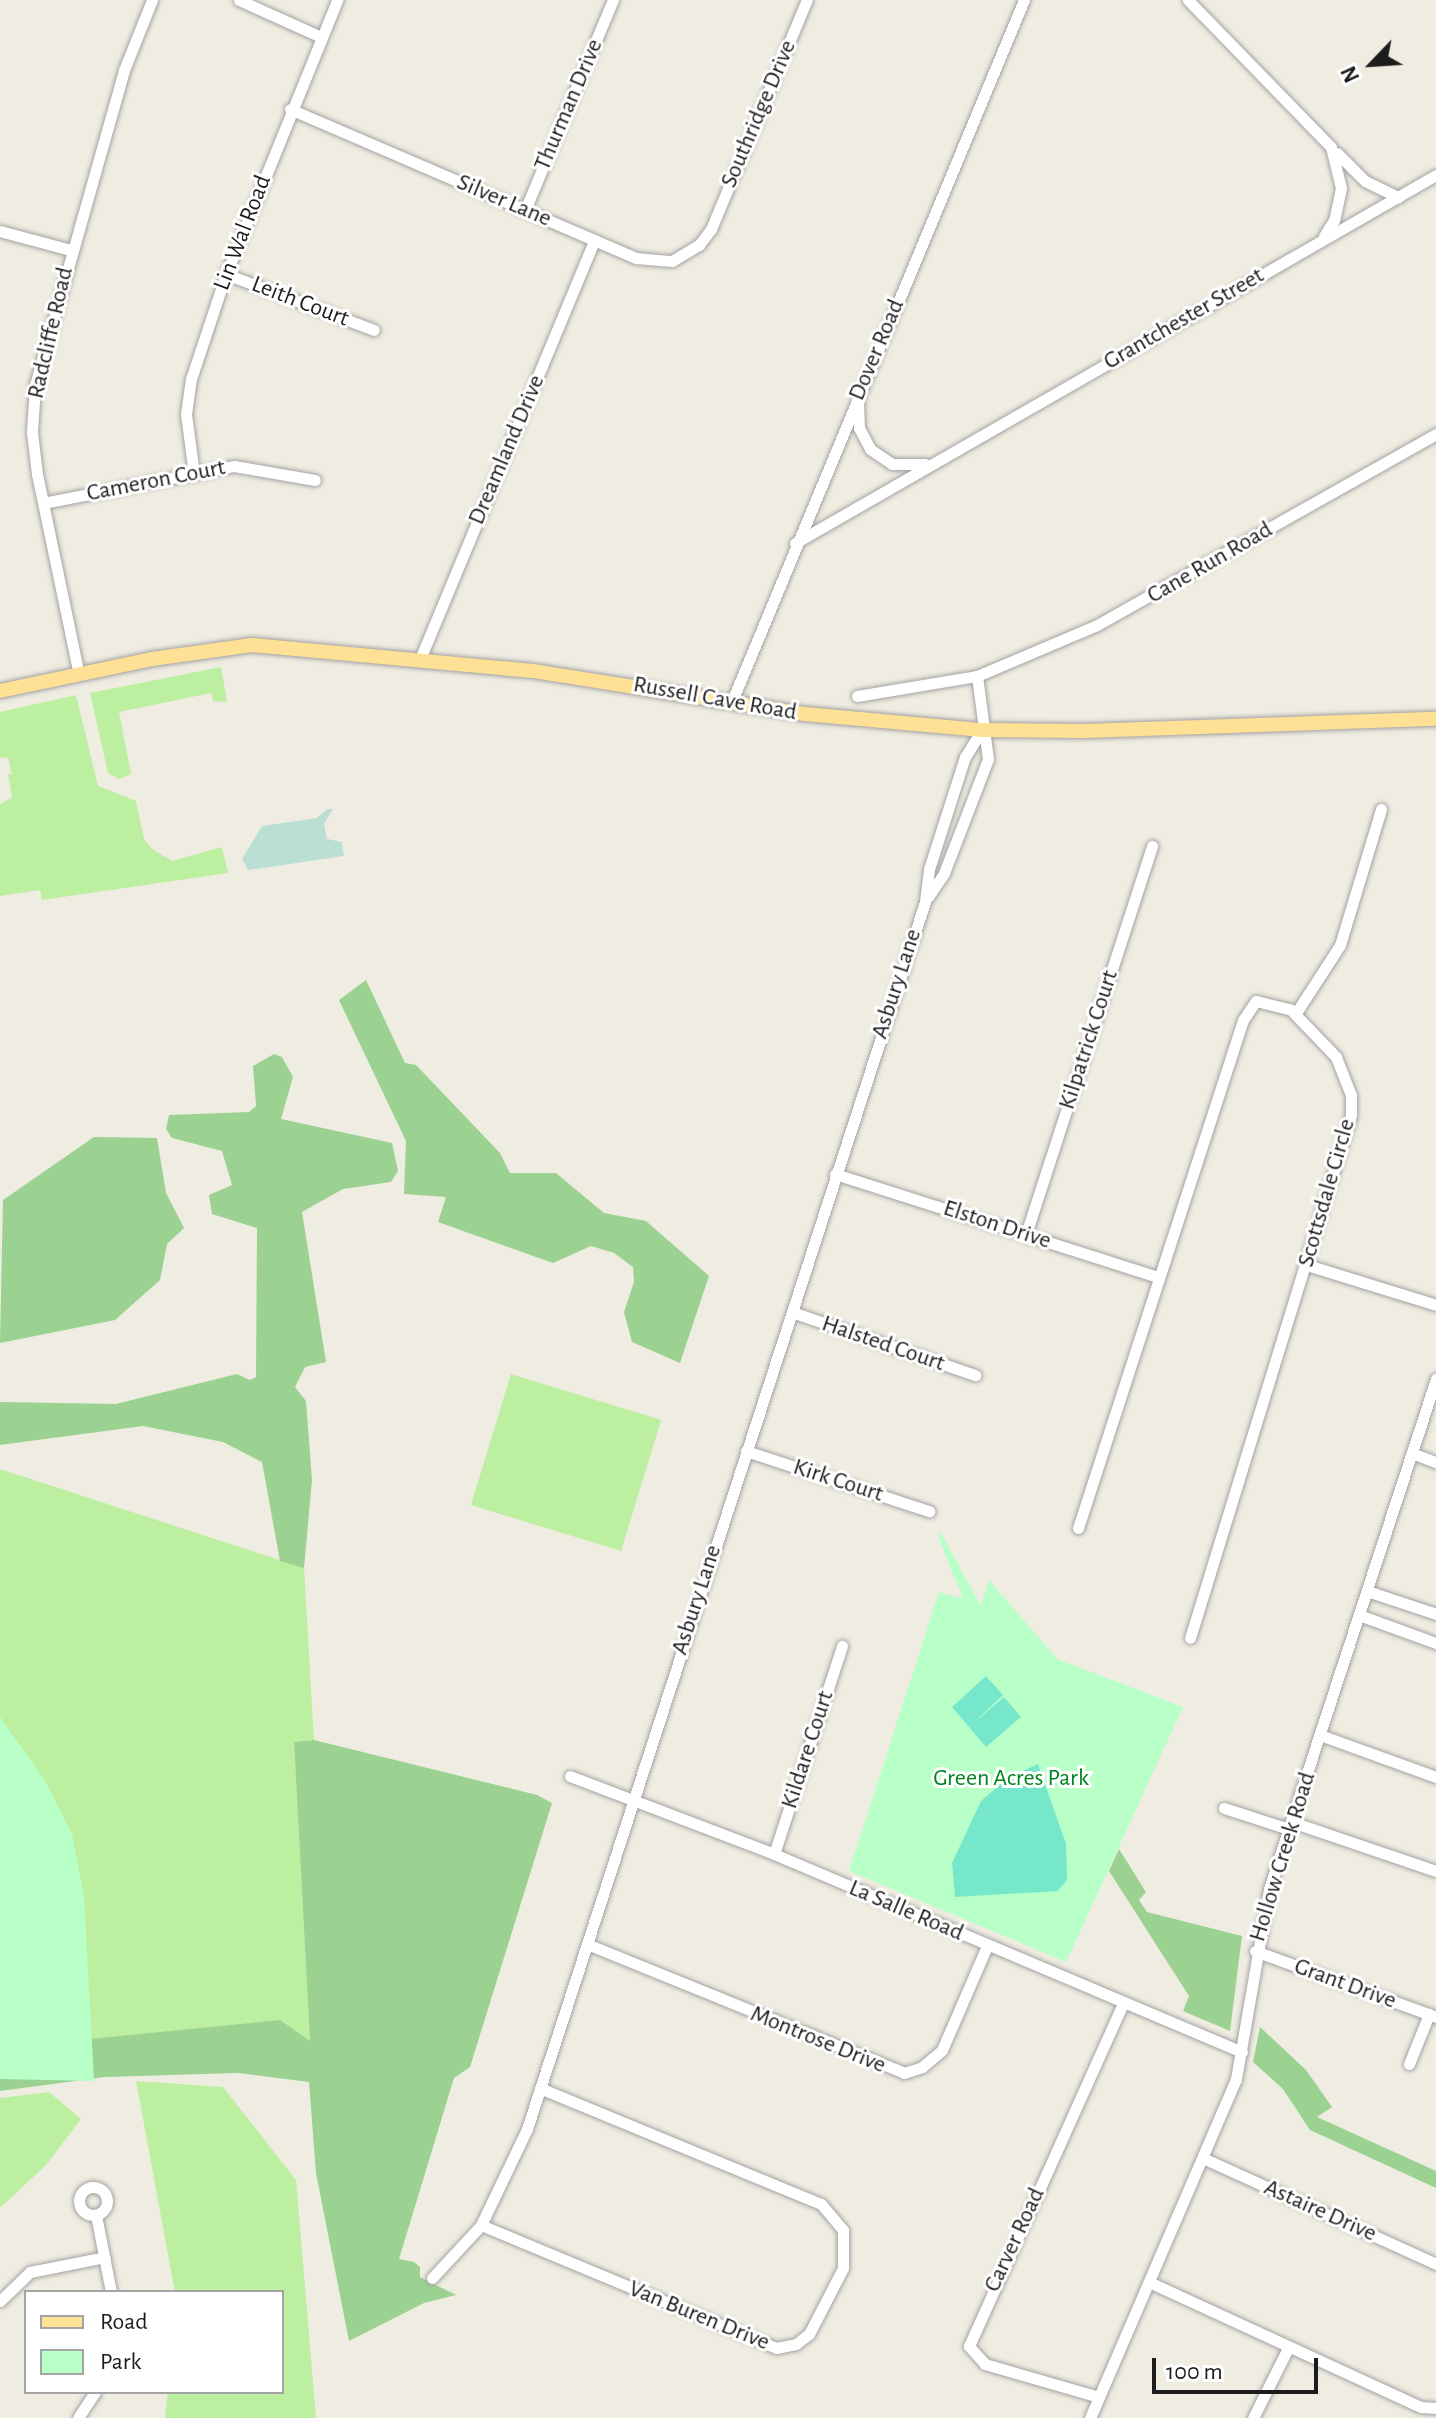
<!DOCTYPE html>
<html>
<head>
<meta charset="utf-8">
<style>
  body { margin:0 }
  #map { position:relative; width:1436px; height:2418px; overflow:hidden; background:#efece1; font-family:"Alegreya Sans",sans-serif }
  div>[style] { position:absolute }
  .grass>* { inset:0; background:#bcefa0; transform-origin:0 0 }
  .forest>* { inset:0; background:#9bd291 }
  .wetland>* { inset:0; background:#bcdfd4 }
  .park>* { inset:0; background:#b8ffc8 }
  .pitch>* { inset:0; background:#76e7cb }
  .roads { filter:drop-shadow(0 0 2px #a3a3a3) drop-shadow(0 0 2px #a3a3a3) }
  .minor>* { height:11px; margin:-5.5px; padding:0 5.5px; transform-origin:5.5px; border-radius:5.5px; background:#fff }
  .minor>.ring { margin:-5.5px; padding:0; box-sizing:content-box; background:none; border:11px solid #fff; border-radius:50% }
  .major>* { height:14px; margin:-7px; padding:0 7px; transform-origin:7px; border-radius:7px; background:#ffe195 }
  span { translate:-50% -50%; white-space:nowrap; text-align:center; line-height:1.15; -webkit-text-stroke:6px #fff; paint-order:stroke }
  .street-label { font-size:24px; color:#1c1c1c }
  .park-label { font-size:24px; color:#01841e }
  .legend { position:absolute; left:24px; top:2290px; width:260px; height:104px; box-sizing:border-box; background:#fff; border:2px solid #a4a4a4; margin:0; padding:10px 14px; list-style:none; font-size:24px; color:#1c1c1c }
  .legend li { display:flex; align-items:center; gap:16px; height:40px }
  .legend b { width:40px; border:2px solid #a4a4a4 }
  .north { position:absolute; left:1332px; top:24px; width:80px; height:80px; -webkit-text-stroke:6px #fff; paint-order:stroke; rotate:245deg; font-size:22px; font-weight:700; line-height:32px; text-align:center; color:#1c1c1c }
  .north::after { content:''; display:block; margin:auto; width:28px; height:36px; background:#1c1c1c; clip-path:polygon(50% 0,100% 100%,50% 72%,0 100%) }
  .scale { position:absolute; left:1152px; top:2358px; width:166px; height:36px; box-sizing:border-box; border:4px solid #1c1c1c; border-top:0; padding-left:10px; font-size:24px; line-height:28px; white-space:nowrap; color:#1c1c1c; -webkit-text-stroke:6px #fff; paint-order:stroke }
</style>
</head>
<body>
<div id="map">
  <div class="grass">
    <div style="clip-path:polygon(221px 667px,227px 702px,213px 701px,211px 693px,119px 712px,131px 774px,119px 779px,108px 773px,90px 693px)"></div>
    <div style="clip-path:polygon(76px 695px,98px 786px,136px 801px,144px 839px,152px 849px,172px 861px,222px 847px,228px 873px,42px 900px,40px 890px,0 896px,0 804px,12px 798px,8px 774px,12px 774px,8px 758px,0 757px,0 712px)"></div>
    <div style="left:511px;top:1374px;width:157px;height:137px;rotate:17deg"></div>
    <div style="clip-path:polygon(0 1469px,304px 1568px,314px 1740px,294px 1742px,310px 2041px,0 2048px)"></div>
    <div style="clip-path:polygon(136px 2081px,223px 2087px,296px 2180px,316px 2418px,165px 2418px,168px 2392px,282px 2392px,282px 2292px,175px 2292px)"></div>
    <div style="clip-path:polygon(49px 2092px,81px 2119px,46px 2165px,0 2208px,0 2098px)"></div>
  </div>
  <div class="forest">
    <div style="clip-path:polygon(366px 980px,405px 1063px,416px 1065px,500px 1153px,510px 1173px,556px 1173px,604px 1213px,646px 1221px,709px 1276px,680px 1363px,632px 1342px,624px 1312px,634px 1282px,633px 1267px,614px 1253px,591px 1246px,553px 1263px,438px 1222px,446px 1197px,404px 1194px,406px 1141px,339px 1000px)"></div>
    <div style="clip-path:polygon(274px 1054px,282px 1057px,293px 1077px,281px 1119px,392px 1143px,398px 1171px,391px 1182px,343px 1189px,302px 1212px,326px 1362px,305px 1367px,295px 1387px,306px 1401px,312px 1480px,304px 1568px,280px 1561px,262px 1462px,223px 1442px,143px 1426px,0 1445px,0 1402px,116px 1404px,237px 1374px,250px 1380px,256px 1377px,257px 1228px,212px 1214px,209px 1195px,232px 1185px,222px 1151px,172px 1138px,166px 1129px,169px 1115px,249px 1112px,256px 1106px,253px 1066px)"></div>
    <div style="clip-path:polygon(94px 1137px,157px 1138px,166px 1193px,184px 1228px,167px 1244px,160px 1280px,115px 1320px,0 1343px,3px 1200px)"></div>
    <div style="clip-path:polygon(314px 1740px,537px 1795px,552px 1803px,470px 2067px,454px 2078px,399px 2259px,414px 2262px,420px 2267px,420px 2277px,456px 2295px,424px 2303px,349px 2341px,316px 2173px,309px 2082px,238px 2073px,105px 2077px,0 2091px,0 2048px,280px 2020px,310px 2041px,294px 1742px)"></div>
    <div style="clip-path:polygon(1119px 1849px,1146px 1892px,1139px 1900px,1147px 1912px,1242px 1936px,1230px 2031px,1183px 2011px,1189px 1996px,1109px 1871px)"></div>
    <div style="clip-path:polygon(1260px 2027px,1306px 2070px,1332px 2107px,1317px 2117px,1436px 2171px,1436px 2188px,1310px 2130px,1283px 2089px,1253px 2062px)"></div>
  </div>
  <div class="wetland">
    <div style="clip-path:polygon(327px 809px,333px 809px,324px 824px,327px 839px,342px 842px,344px 856px,248px 870px,242px 859px,262px 826px,317px 818px)"></div>
  </div>
  <div class="park">
    <div style="clip-path:polygon(941px 1533px,981px 1606px,989px 1580px,1057px 1659px,1183px 1707px,1066px 1962px,849px 1871px,939px 1592px,963px 1599px,938px 1536px)"></div>
    <div style="clip-path:polygon(0 1717px,46px 1782px,72px 1834px,84px 1897px,94px 2081px,0 2079px)"></div>
  </div>
  <div class="pitch">
    <div style="clip-path:polygon(986px 1676px,1003px 1695px,971px 1725px,1004px 1697px,1021px 1717px,986px 1747px,952px 1707px)"></div>
    <div style="clip-path:polygon(1038px 1764px,1066px 1844px,1067px 1880px,1058px 1891px,955px 1897px,952px 1863px,981px 1801px,1008px 1778px)"></div>
  </div>
  <div class="roads">
    <div class="minor">
      <div style="left:239px;top:0;width:90px;rotate:24.3deg"></div>
      <div style="left:1188px;top:0;width:205px;rotate:45.8deg"></div>
      <div style="left:1331px;top:147px;width:42px;rotate:76.3deg"></div>
      <div style="left:1341px;top:188px;width:33px;rotate:102deg"></div>
      <div style="left:1334px;top:220px;width:19px;rotate:122deg"></div>
      <div style="left:290px;top:109px;width:377px;rotate:23.3deg"></div>
      <div style="left:636px;top:258px;width:36px;rotate:5deg"></div>
      <div style="left:672px;top:261px;width:31px;rotate:-31deg"></div>
      <div style="left:699px;top:245px;width:20px;rotate:-53deg"></div>
      <div style="left:711px;top:229px;width:248px;rotate:-67.3deg"></div>
      <div style="left:1337px;top:153px;width:40px;rotate:45deg"></div>
      <div style="left:1365px;top:181px;width:37px;rotate:26deg"></div>
      <div style="left:525px;top:210px;width:228px;rotate:-67.3deg"></div>
      <div style="left:0;top:231px;width:73px;rotate:15deg"></div>
      <div style="left:226px;top:274px;width:158px;rotate:20.7deg"></div>
      <div style="left:858px;top:401px;width:27px;rotate:88deg"></div>
      <div style="left:859px;top:428px;width:24px;rotate:62deg"></div>
      <div style="left:870px;top:449px;width:27px;rotate:34deg"></div>
      <div style="left:892px;top:464px;width:33px"></div>
      <div style="left:194px;top:474px;width:61px;rotate:-97.6deg"></div>
      <div style="left:186px;top:414px;width:35px;rotate:-82deg"></div>
      <div style="left:191px;top:379px;width:111px;rotate:-71.6deg"></div>
      <div style="left:226px;top:274px;width:296px;rotate:-67.9deg"></div>
      <div style="left:43px;top:503px;width:195px;rotate:-11deg"></div>
      <div style="left:234px;top:466px;width:82px;rotate:9.8deg"></div>
      <div style="left:795px;top:543px;width:739px;rotate:-29.86deg"></div>
      <div style="left:420px;top:659px;width:454px;rotate:-67.4deg"></div>
      <div style="left:79px;top:675px;width:205px;rotate:-101.8deg"></div>
      <div style="left:37px;top:474px;width:42px;rotate:-96.8deg"></div>
      <div style="left:32px;top:432px;width:47px;rotate:-86.3deg"></div>
      <div style="left:35px;top:385px;width:327px;rotate:-74.2deg"></div>
      <div style="left:124px;top:70px;width:75px;rotate:-68.2deg"></div>
      <div style="left:857px;top:696px;width:122px;rotate:-9.5deg"></div>
      <div style="left:977px;top:676px;width:130px;rotate:-23deg"></div>
      <div style="left:1097px;top:625px;width:389px;rotate:-29.4deg"></div>
      <div style="left:732px;top:701px;width:759px;rotate:-67.39deg"></div>
      <div style="left:928px;top:897px;width:29px;rotate:-56deg"></div>
      <div style="left:944px;top:873px;width:122px;rotate:-68.9deg"></div>
      <div style="left:988px;top:759px;width:84px;rotate:-97.5deg"></div>
      <div style="left:1296px;top:1013px;width:81px;rotate:-57.1deg"></div>
      <div style="left:1340px;top:945px;width:142px;rotate:-73.2deg"></div>
      <div style="left:835px;top:1174px;width:339px;rotate:17.7deg"></div>
      <div style="left:1026px;top:1234px;width:408px;rotate:-72deg"></div>
      <div style="left:1307px;top:1265px;width:135px;rotate:17.2deg"></div>
      <div style="left:792px;top:1312px;width:194px;rotate:19deg"></div>
      <div style="left:746px;top:1451px;width:193px;rotate:18.2deg"></div>
      <div style="left:1412px;top:1453px;width:26px;rotate:21deg"></div>
      <div style="left:1078px;top:1528px;width:534px;rotate:-72.01deg"></div>
      <div style="left:1243px;top:1020px;width:23px;rotate:-56deg"></div>
      <div style="left:1256px;top:1001px;width:36px;rotate:14deg"></div>
      <div style="left:1291px;top:1010px;width:65px;rotate:46.2deg"></div>
      <div style="left:1336px;top:1057px;width:41px;rotate:68.5deg"></div>
      <div style="left:1351px;top:1095px;width:20px;rotate:90deg"></div>
      <div style="left:1351px;top:1115px;width:547px;rotate:107.11deg"></div>
      <div style="left:1367px;top:1591px;width:73px;rotate:18.4deg"></div>
      <div style="left:1359px;top:1615px;width:82px;rotate:20deg"></div>
      <div style="left:1320px;top:1735px;width:123px;rotate:19.9deg"></div>
      <div style="left:570px;top:1776px;width:218px;rotate:20.9deg"></div>
      <div style="left:774px;top:1854px;width:508px;rotate:22.93deg"></div>
      <div style="left:1224px;top:1808px;width:68px;rotate:17.9deg"></div>
      <div style="left:1292px;top:1822px;width:152px;rotate:18.8deg"></div>
      <div style="left:774px;top:1854px;width:219px;rotate:-71.9deg"></div>
      <div style="left:587px;top:1944px;width:342px;rotate:22.1deg"></div>
      <div style="left:904px;top:2073px;width:19px;rotate:-18deg"></div>
      <div style="left:922px;top:2067px;width:26px;rotate:-40deg"></div>
      <div style="left:942px;top:2050px;width:113px;rotate:-66.6deg"></div>
      <div style="left:1255px;top:1951px;width:193px;rotate:20deg"></div>
      <div style="left:1409px;top:2064px;width:54px;rotate:-68.2deg"></div>
      <div style="left:1205px;top:2159px;width:254px;rotate:24.4deg"></div>
      <div class="ring" style="left:79px;top:2187px;width:17px;height:17px"></div>
      <div style="left:96px;top:2215px;width:78px;rotate:79deg"></div>
      <div style="left:481px;top:2225px;width:320px;rotate:22.6deg"></div>
      <div style="left:776px;top:2348px;width:20px;rotate:-11deg"></div>
      <div style="left:796px;top:2344px;width:16px;rotate:-38deg"></div>
      <div style="left:809px;top:2334px;width:74px;rotate:-62.7deg"></div>
      <div style="left:843px;top:2268px;width:38px;rotate:-90deg"></div>
      <div style="left:843px;top:2230px;width:34px;rotate:-130deg"></div>
      <div style="left:821px;top:2204px;width:304px;rotate:-157.6deg"></div>
      <div style="left:432px;top:2278px;width:72px;rotate:-47.2deg"></div>
      <div style="left:481px;top:2225px;width:106px;rotate:-64.4deg"></div>
      <div style="left:527px;top:2129px;width:1290px;rotate:-72.03deg"></div>
      <div style="left:925px;top:902px;width:33px;rotate:-83deg"></div>
      <div style="left:929px;top:869px;width:118px;rotate:-72.2deg"></div>
      <div style="left:965px;top:757px;width:32px;rotate:-58deg"></div>
      <div style="left:1149px;top:2282px;width:299px;rotate:24.7deg"></div>
      <div style="left:1421px;top:2407px;width:15px;rotate:4deg"></div>
      <div style="left:0;top:2301px;width:42px;rotate:-44deg"></div>
      <div style="left:30px;top:2272px;width:76px;rotate:-11.3deg"></div>
      <div style="left:1099px;top:2397px;width:119px;rotate:-163.9deg"></div>
      <div style="left:985px;top:2364px;width:24px;rotate:-132deg"></div>
      <div style="left:969px;top:2346px;width:375px;rotate:-65.8deg"></div>
      <div style="left:78px;top:2418px;width:31px;rotate:-57deg"></div>
      <div style="left:1090px;top:2418px;width:369px;rotate:-66.7deg"></div>
      <div style="left:1236px;top:2079px;width:193px;rotate:-80.1deg"></div>
      <div style="left:1269px;top:1889px;width:537px;rotate:-71.87deg"></div>
      <div style="left:1253px;top:2418px;width:78px;rotate:-63.4deg"></div>
    </div>
    <div class="major">
      <div style="left:0;top:691px;width:155px;rotate:-11.9deg"></div>
      <div style="left:152px;top:659px;width:101px;rotate:-8deg"></div>
      <div style="left:252px;top:645px;width:282px;rotate:5.3deg"></div>
      <div style="left:533px;top:671px;width:275px;rotate:9deg"></div>
      <div style="left:805px;top:714px;width:178px;rotate:5.2deg"></div>
      <div style="left:982px;top:730px;width:103px;rotate:0.6deg"></div>
      <div style="left:1085px;top:731px;width:351px;rotate:-2deg"></div>
    </div>
  </div>
  <div class="street-label">
    <span style="left:569px;top:105px;rotate:-67deg">Thurman Drive</span>
    <span style="left:759px;top:114px;rotate:-67deg">Southridge Drive</span>
    <span style="left:504px;top:201px;rotate:23deg">Silver Lane</span>
    <span style="left:243px;top:233px;rotate:-69deg">Lin Wal Road</span>
    <span style="left:300px;top:302px;rotate:21deg">Leith Court</span>
    <span style="left:1184px;top:319px;rotate:-30deg">Grantchester Street</span>
    <span style="left:51px;top:333px;rotate:-77deg">Radcliffe Road</span>
    <span style="left:877px;top:350px;rotate:-67deg">Dover Road</span>
    <span style="left:507px;top:450px;rotate:-67deg">Dreamland Drive</span>
    <span style="left:156px;top:481px;rotate:-11deg">Cameron Court</span>
    <span style="left:1210px;top:563px;rotate:-30deg">Cane Run Road</span>
    <span style="left:715px;top:699px;rotate:10deg">Russell Cave Road</span>
    <span style="left:897px;top:984px;rotate:-72deg">Asbury Lane</span>
    <span style="left:1089px;top:1040px;rotate:-72deg">Kilpatrick Court</span>
    <span style="left:1327px;top:1193px;rotate:-74deg">Scottsdale Circle</span>
    <span style="left:997px;top:1225px;rotate:18deg">Elston Drive</span>
    <span style="left:883px;top:1344px;rotate:19deg">Halsted Court</span>
    <span style="left:838px;top:1481px;rotate:18deg">Kirk Court</span>
    <span style="left:697px;top:1600px;rotate:-72deg">Asbury Lane</span>
    <span style="left:808px;top:1750px;rotate:-72deg">Kildare Court</span>
    <span style="left:1283px;top:1857px;rotate:-73deg">Hollow Creek Road</span>
    <span style="left:906px;top:1911px;rotate:23deg">La Salle Road</span>
    <span style="left:1345px;top:1984px;rotate:20deg">Grant Drive</span>
    <span style="left:818px;top:2040px;rotate:22deg">Montrose Drive</span>
    <span style="left:1320px;top:2211px;rotate:24deg">Astaire Drive</span>
    <span style="left:1015px;top:2240px;rotate:-65deg">Carver Road</span>
    <span style="left:699px;top:2316px;rotate:22deg">Van Buren Drive</span>
  </div>
  <div class="park-label">
    <span style="left:1011px;top:1779px">Green Acres Park</span>
  </div>
  <ul class="legend">
  <li><b style="height:10px;background:#ffe195"></b>Road</li>
  <li><b style="height:22px;background:#b8ffc8"></b>Park</li>
  </ul>
  <div class="north">N</div>
  <div class="scale">100 m</div>
</div>
</body>
</html>
